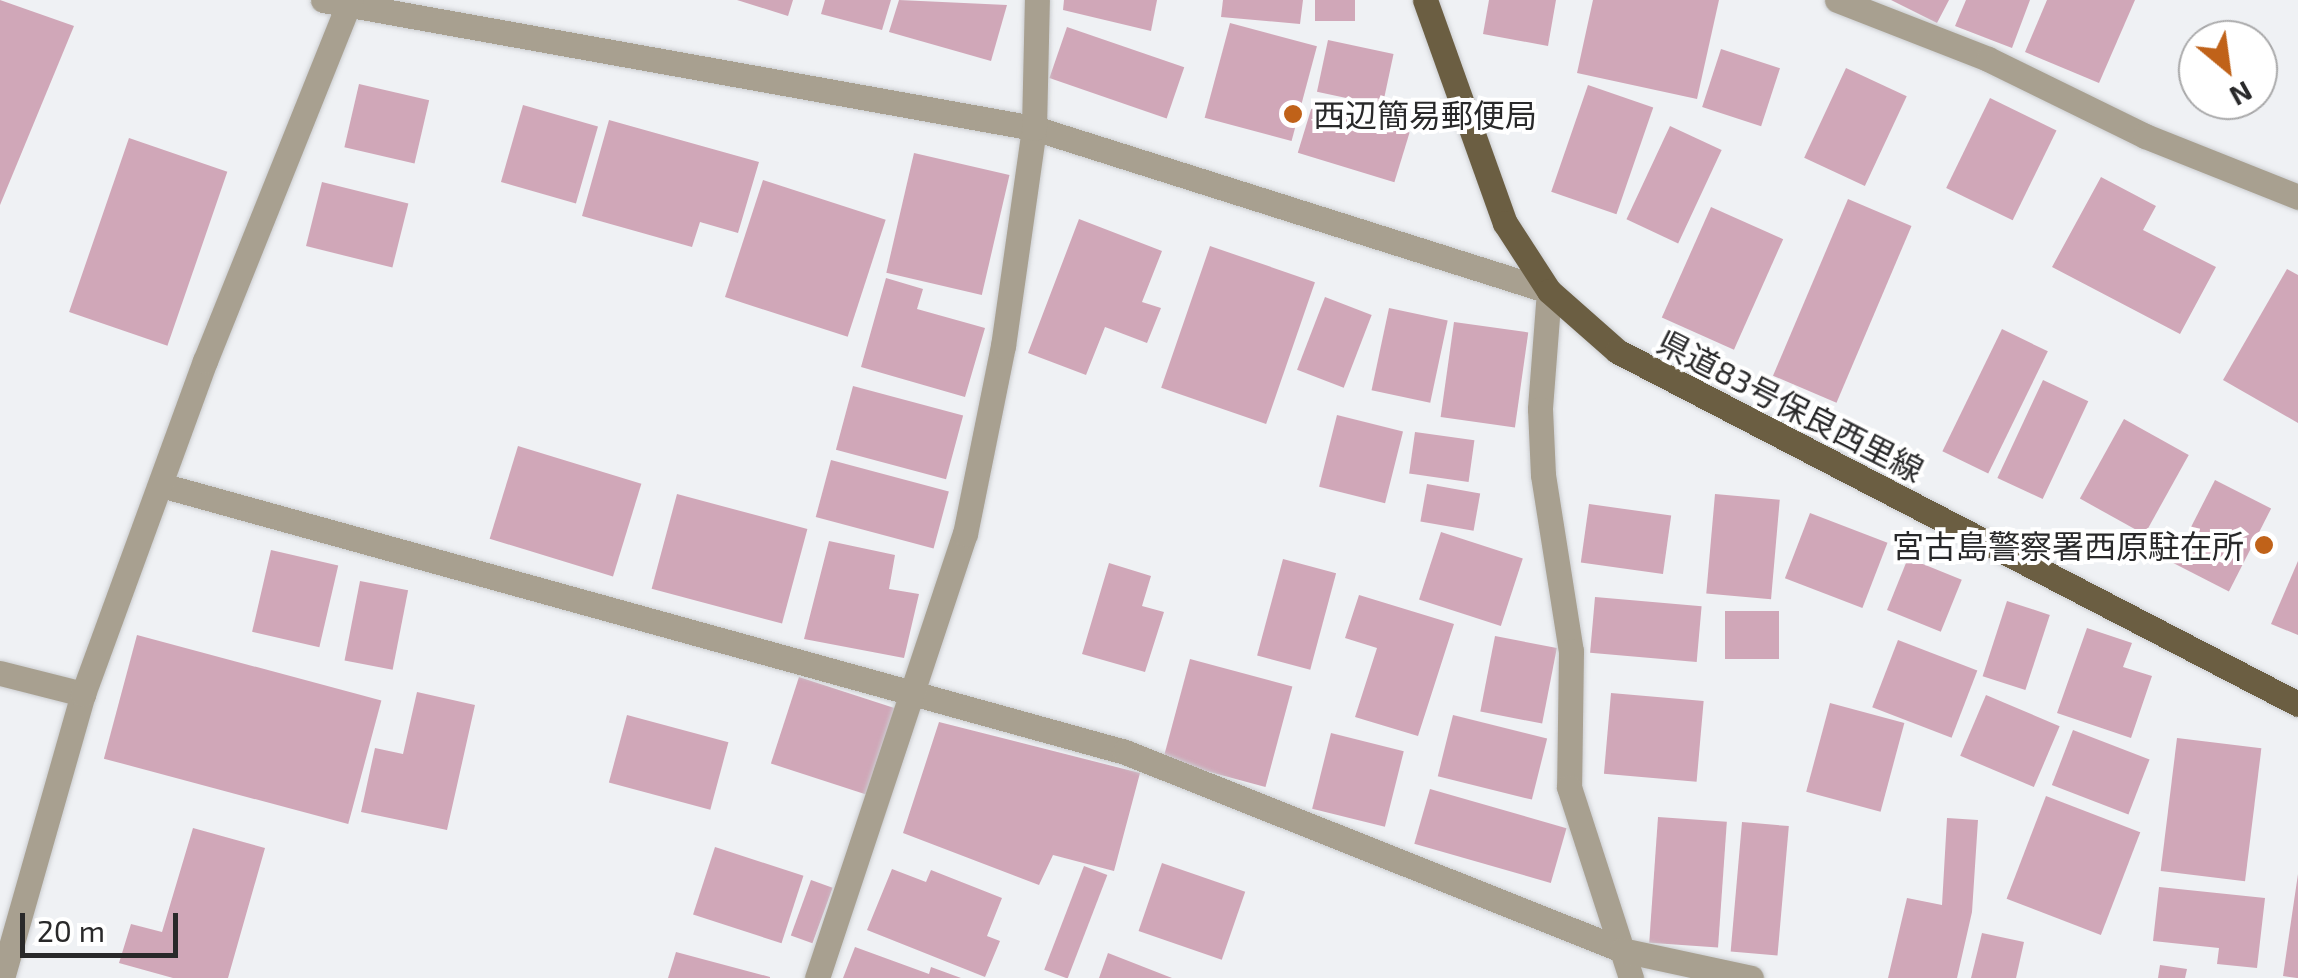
<!DOCTYPE html>
<html>
<head>
<meta charset="utf-8">
<style>
  body { margin:0 }
  #map { position:relative; width:2298px; height:978px; overflow:hidden; background:#eff1f4; font-family:"Exo 2","Noto Sans JP",sans-serif }
  div>[style] { position:absolute }
  .building>* { inset:0; background:#d0a7b8; transform-origin:0 0 }
  .roads { filter:drop-shadow(0 0 2px #cbcdd0) drop-shadow(0 0 2px #cbcdd0) }
  .minor>* { height:25px; margin:-12.5px; padding:0 12.5px; transform-origin:12.5px; border-radius:12.5px; background:#a8a090 }
  .major>* { height:25px; margin:-12.5px; padding:0 12.5px; transform-origin:12.5px; border-radius:12.5px; background:#6b5e42 }
  .dots>* { width:28px; height:28px; translate:-50% -50%; box-sizing:border-box; border:5px solid #fff; border-radius:50% }
  span { translate:-50% -50%; white-space:nowrap; text-align:center; line-height:1.15; -webkit-text-stroke:8px #fff; paint-order:stroke }
  .poi-label { font-size:32px; color:#29292a }
  .left { translate:0 -50%; text-align:left }
  .right { translate:-100% -50%; text-align:right }
  .street-label { font-size:32px; color:#29292a }
  .north { position:absolute; left:2178px; top:20px; width:100px; height:100px; box-sizing:border-box; background:#fff; border:2px solid #a9a9aa; border-radius:50%; rotate:151deg; font-size:28px; font-weight:700; line-height:40px; text-align:center; color:#29292a }
  .north::after { content:''; display:block; margin:auto; width:35px; height:45px; background:#c06219; clip-path:polygon(50% 0,100% 100%,50% 72%,0 100%) }
  .scale { position:absolute; left:20px; top:913px; width:158px; height:45px; box-sizing:border-box; border:5px solid #29292a; border-top:0; padding-left:12px; font-size:30px; line-height:35px; white-space:nowrap; color:#29292a; -webkit-text-stroke:8px #fff; paint-order:stroke }
</style>
</head>
<body>
<div id="map">
  <div class="building">
    <div style="clip-path:polygon(0 0,74px 26px,0 205px)"></div>
    <div style="clip-path:polygon(737px 0,793px 0,788px 16px)"></div>
    <div style="clip-path:polygon(825px 0,891px 0,882px 30px,821px 14px)"></div>
    <div style="clip-path:polygon(899px 0,1007px 5px,991px 61px,889px 32px)"></div>
    <div style="clip-path:polygon(1064px 0,1157px 0,1151px 31px,1063px 10px)"></div>
    <div style="clip-path:polygon(1223px 0,1303px 0,1300px 24px,1221px 17px)"></div>
    <div style="left:1315px;top:0;width:40px;height:21px"></div>
    <div style="clip-path:polygon(1489px 0,1556px 0,1548px 46px,1483px 34px)"></div>
    <div style="clip-path:polygon(1593px 0,1719px 0,1697px 99px,1577px 73px)"></div>
    <div style="clip-path:polygon(1891px 0,1949px 0,1937px 23px)"></div>
    <div style="clip-path:polygon(1966px 0,2030px 0,2012px 48px,1955px 26px)"></div>
    <div style="clip-path:polygon(2047px 0,2135px 0,2099px 83px,2025px 52px)"></div>
    <div style="left:1230px;top:23px;width:90px;height:98px;rotate:15deg"></div>
    <div style="left:1067px;top:27px;width:124px;height:54px;rotate:19deg"></div>
    <div style="left:1328px;top:40px;width:67px;height:53px;rotate:12deg"></div>
    <div style="left:1721px;top:49px;width:62px;height:61px;rotate:18deg"></div>
    <div style="left:1846px;top:68px;width:67px;height:99px;rotate:25deg"></div>
    <div style="left:359px;top:84px;width:72px;height:65px;rotate:13deg"></div>
    <div style="left:1588px;top:85px;width:69px;height:113px;rotate:19deg"></div>
    <div style="left:1990px;top:98px;width:74px;height:100px;rotate:26deg"></div>
    <div style="left:1313px;top:103px;width:101px;height:52px;rotate:17deg"></div>
    <div style="left:523px;top:105px;width:78px;height:80px;rotate:16deg"></div>
    <div style="clip-path:polygon(609px 120px,759px 162px,738px 233px,700px 222px,692px 247px,582px 216px)"></div>
    <div style="left:1670px;top:126px;width:57px;height:103px;rotate:25deg"></div>
    <div style="left:129px;top:138px;width:104px;height:184px;rotate:19deg"></div>
    <div style="left:914px;top:153px;width:98px;height:123px;rotate:13deg"></div>
    <div style="clip-path:polygon(2101px 177px,2156px 206px,2143px 230px,2216px 267px,2180px 334px,2052px 267px)"></div>
    <div style="left:763px;top:180px;width:129px;height:123px;rotate:18deg"></div>
    <div style="left:322px;top:182px;width:89px;height:66px;rotate:14deg"></div>
    <div style="left:1848px;top:199px;width:69px;height:192px;rotate:23deg"></div>
    <div style="left:1711px;top:207px;width:79px;height:121px;rotate:24deg"></div>
    <div style="clip-path:polygon(1079px 219px,1162px 251px,1142px 302px,1161px 308px,1147px 343px,1105px 327px,1086px 375px,1028px 353px)"></div>
    <div style="left:1210px;top:246px;width:111px;height:150px;rotate:19deg"></div>
    <div style="clip-path:polygon(2287px 269px,2298px 275px,2298px 423px,2223px 380px)"></div>
    <div style="clip-path:polygon(886px 278px,923px 289px,917px 309px,985px 328px,965px 397px,861px 367px)"></div>
    <div style="left:1325px;top:297px;width:50px;height:78px;rotate:21deg"></div>
    <div style="left:1389px;top:308px;width:60px;height:84px;rotate:12deg"></div>
    <div style="left:1454px;top:322px;width:75px;height:96px;rotate:8deg"></div>
    <div style="left:2002px;top:329px;width:51px;height:136px;rotate:26deg"></div>
    <div style="left:2043px;top:380px;width:50px;height:108px;rotate:25deg"></div>
    <div style="left:853px;top:386px;width:114px;height:66px;rotate:15deg"></div>
    <div style="left:1337px;top:415px;width:68px;height:74px;rotate:14deg"></div>
    <div style="left:2124px;top:419px;width:74px;height:91px;rotate:29deg"></div>
    <div style="left:1415px;top:432px;width:60px;height:42px;rotate:8deg"></div>
    <div style="left:518px;top:446px;width:129px;height:97px;rotate:17deg"></div>
    <div style="left:831px;top:460px;width:122px;height:59px;rotate:15deg"></div>
    <div style="left:2215px;top:480px;width:63px;height:93px;rotate:27deg"></div>
    <div style="left:1427px;top:484px;width:54px;height:38px;rotate:10deg"></div>
    <div style="left:677px;top:494px;width:135px;height:98px;rotate:15deg"></div>
    <div style="left:1715px;top:494px;width:65px;height:100px;rotate:5deg"></div>
    <div style="left:1589px;top:504px;width:83px;height:59px;rotate:8deg"></div>
    <div style="left:1810px;top:513px;width:83px;height:70px;rotate:21deg"></div>
    <div style="left:1441px;top:532px;width:86px;height:71px;rotate:18deg"></div>
    <div style="clip-path:polygon(829px 541px,895px 555px,889px 589px,919px 594px,904px 658px,804px 639px)"></div>
    <div style="left:271px;top:550px;width:69px;height:84px;rotate:13deg"></div>
    <div style="left:1908px;top:558px;width:58px;height:56px;rotate:22deg"></div>
    <div style="left:1283px;top:559px;width:55px;height:100px;rotate:15deg"></div>
    <div style="clip-path:polygon(2298px 561px,2298px 635px,2271px 624px)"></div>
    <div style="clip-path:polygon(1109px 563px,1151px 576px,1142px 606px,1164px 612px,1145px 672px,1082px 654px)"></div>
    <div style="left:360px;top:581px;width:49px;height:81px;rotate:11deg"></div>
    <div style="clip-path:polygon(1359px 595px,1454px 624px,1418px 736px,1355px 717px,1377px 648px,1345px 638px)"></div>
    <div style="left:1595px;top:597px;width:107px;height:56px;rotate:5deg"></div>
    <div style="left:2007px;top:601px;width:45px;height:79px;rotate:18deg"></div>
    <div style="left:1725px;top:611px;width:54px;height:48px"></div>
    <div style="clip-path:polygon(2087px 628px,2132px 643px,2123px 667px,2152px 676px,2131px 738px,2057px 713px)"></div>
    <div style="left:137px;top:635px;width:253px;height:128px;rotate:15deg"></div>
    <div style="left:1495px;top:636px;width:63px;height:77px;rotate:11deg"></div>
    <div style="left:1898px;top:640px;width:85px;height:72px;rotate:21deg"></div>
    <div style="left:1190px;top:659px;width:106px;height:104px;rotate:15deg"></div>
    <div style="left:799px;top:677px;width:101px;height:91px;rotate:18deg"></div>
    <div style="clip-path:polygon(417px 692px,475px 705px,447px 830px,361px 812px,375px 748px,403px 754px)"></div>
    <div style="left:1611px;top:693px;width:93px;height:81px;rotate:5deg"></div>
    <div style="left:1986px;top:695px;width:80px;height:66px;rotate:23deg"></div>
    <div style="left:1830px;top:703px;width:77px;height:92px;rotate:15deg"></div>
    <div style="left:627px;top:715px;width:105px;height:70px;rotate:15deg"></div>
    <div style="left:1453px;top:715px;width:97px;height:63px;rotate:14deg"></div>
    <div style="clip-path:polygon(939px 722px,1140px 773px,1114px 871px,1053px 855px,1039px 885px,903px 833px)"></div>
    <div style="left:2073px;top:730px;width:82px;height:59px;rotate:21deg"></div>
    <div style="left:1331px;top:733px;width:75px;height:78px;rotate:14deg"></div>
    <div style="left:2177px;top:738px;width:85px;height:134px;rotate:7deg"></div>
    <div style="left:1430px;top:789px;width:142px;height:57px;rotate:16deg"></div>
    <div style="left:2046px;top:796px;width:101px;height:110px;rotate:21deg"></div>
    <div style="left:1658px;top:817px;width:69px;height:126px;rotate:4deg"></div>
    <div style="clip-path:polygon(1947px 818px,1978px 820px,1972px 912px,1957px 978px,1888px 978px,1907px 898px,1942px 905px)"></div>
    <div style="left:1742px;top:822px;width:47px;height:130px;rotate:5deg"></div>
    <div style="clip-path:polygon(193px 828px,265px 848px,228px 978px,173px 978px,119px 963px,131px 924px,162px 932px)"></div>
    <div style="left:715px;top:847px;width:93px;height:71px;rotate:18deg"></div>
    <div style="left:1162px;top:863px;width:88px;height:72px;rotate:19deg"></div>
    <div style="left:1084px;top:866px;width:25px;height:111px;rotate:21deg"></div>
    <div style="clip-path:polygon(892px 869px,926px 882px,931px 870px,1002px 898px,987px 936px,1000px 941px,985px 977px,867px 930px)"></div>
    <div style="clip-path:polygon(2298px 874px,2298px 978px,2297px 978px,2283px 976px)"></div>
    <div style="left:811px;top:880px;width:23px;height:59px;rotate:20deg"></div>
    <div style="clip-path:polygon(2159px 887px,2265px 898px,2257px 968px,2217px 964px,2219px 948px,2153px 941px)"></div>
    <div style="clip-path:polygon(1982px 933px,2024px 942px,2016px 978px,1971px 978px)"></div>
    <div style="clip-path:polygon(855px 947px,929px 974px,931px 967px,961px 978px,843px 978px)"></div>
    <div style="clip-path:polygon(676px 952px,770px 977px,770px 978px,668px 978px)"></div>
    <div style="clip-path:polygon(1108px 953px,1172px 978px,1099px 978px)"></div>
    <div style="clip-path:polygon(2160px 965px,2187px 969px,2185px 978px,2158px 978px)"></div>
  </div>
  <div class="roads">
    <div class="minor">
      <div style="left:323px;top:0;width:722px;rotate:10.21deg"></div>
      <div style="left:1034px;top:128px;width:540px;rotate:17.56deg"></div>
      <div style="left:1549px;top:291px;width:118px;rotate:94.4deg"></div>
      <div style="left:1540px;top:409px;width:66px;rotate:87.4deg"></div>
      <div style="left:1543px;top:475px;width:178px;rotate:81deg"></div>
      <div style="left:1571px;top:651px;width:136px;rotate:90.8deg"></div>
      <div style="left:1569px;top:787px;width:201px;rotate:72deg"></div>
      <div style="left:1837px;top:0;width:162px;rotate:21.3deg"></div>
      <div style="left:1988px;top:59px;width:175px;rotate:26.1deg"></div>
      <div style="left:2145px;top:136px;width:165px;rotate:21.7deg"></div>
      <div style="left:161px;top:485px;width:1000px;rotate:15.48deg"></div>
      <div style="left:1125px;top:752px;width:535px;rotate:21.72deg"></div>
      <div style="left:1622px;top:950px;width:132px;rotate:12.2deg"></div>
      <div style="left:0;top:673px;width:86px;rotate:14.2deg"></div>
      <div style="left:2px;top:978px;width:295px;rotate:-74.1deg"></div>
      <div style="left:83px;top:694px;width:355px;rotate:-69.9deg"></div>
      <div style="left:205px;top:361px;width:389px;rotate:-68.1deg"></div>
      <div style="left:817px;top:978px;width:468px;rotate:-71.6deg"></div>
      <div style="left:965px;top:534px;width:192px;rotate:-78.6deg"></div>
      <div style="left:1003px;top:346px;width:220px;rotate:-81.9deg"></div>
      <div style="left:1034px;top:128px;width:128px;rotate:-88.7deg"></div>
    </div>
    <div class="major">
      <div style="left:1425px;top:0;width:237px;rotate:70.3deg"></div>
      <div style="left:1505px;top:223px;width:81px;rotate:57.1deg"></div>
      <div style="left:1549px;top:291px;width:91px;rotate:41.4deg"></div>
      <div style="left:1617px;top:351px;width:767px;rotate:27.4deg"></div>
    </div>
  </div>
  <div class="dots">
    <div style="left:1293px;top:114px;background:#c06219"></div>
    <div style="left:2264px;top:545px;background:#c06219"></div>
  </div>
  <div class="poi-label">
    <span class="left" style="left:1313px;top:114px">西辺簡易郵便局</span>
    <span class="right" style="left:2244px;top:545px">宮古島警察署西原駐在所</span>
  </div>
  <div class="street-label">
    <span style="left:1791px;top:405px;rotate:27deg">県道83号保良西里線</span>
  </div>
  <div class="north">N</div>
  <div class="scale">20 m</div>
</div>
</body>
</html>
